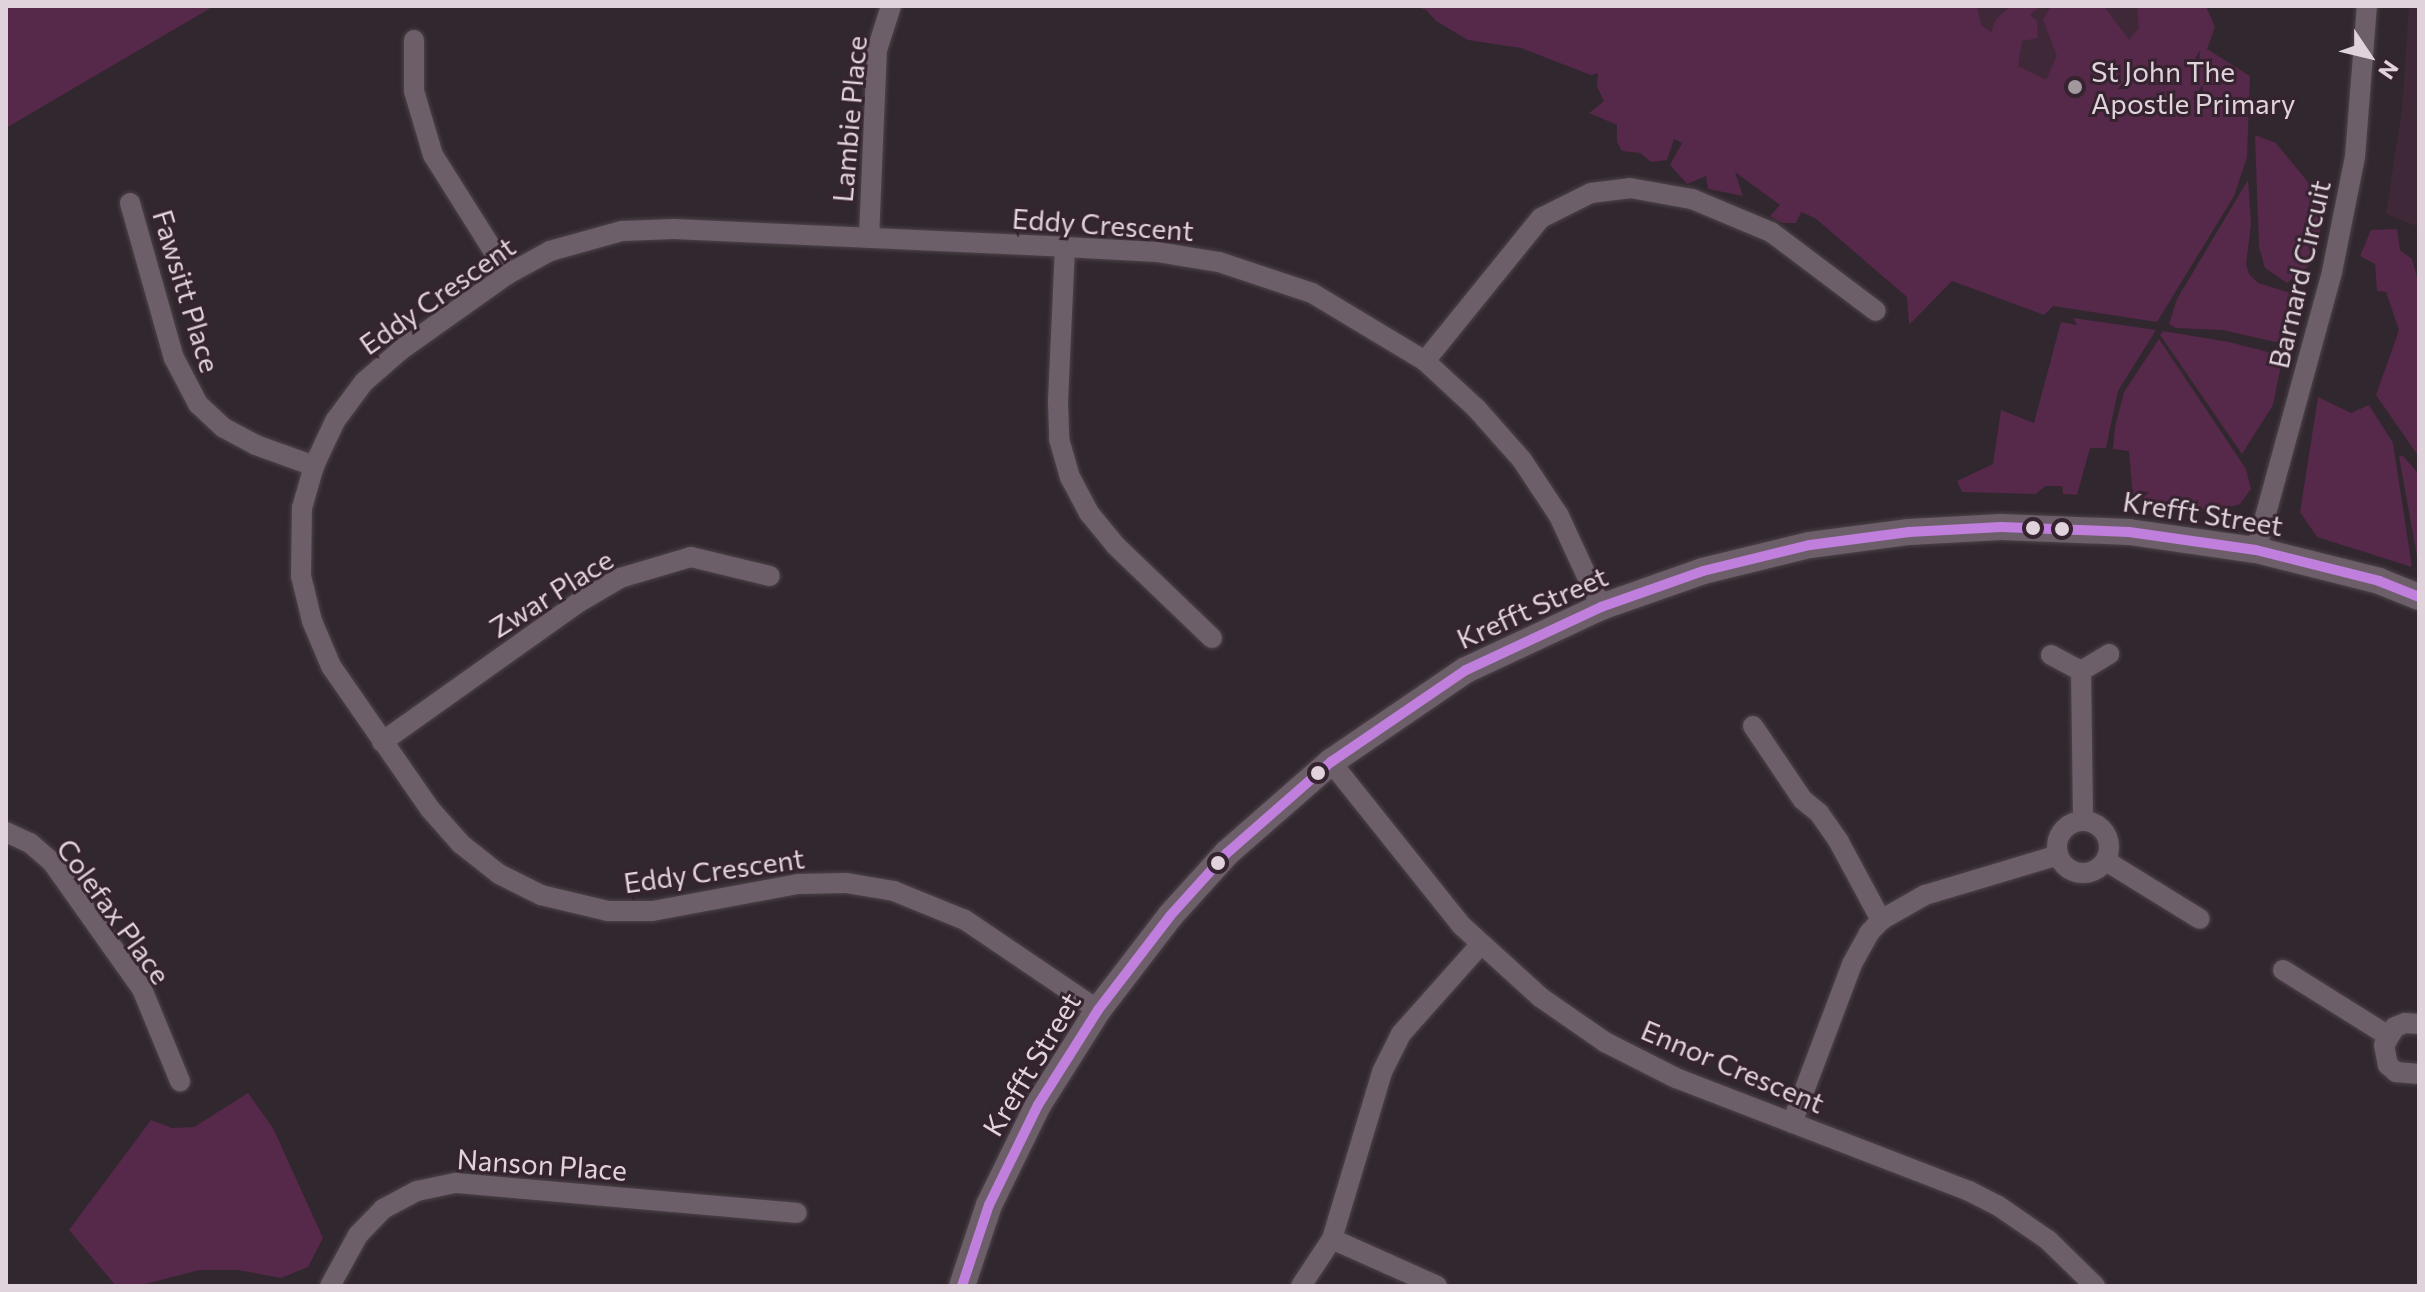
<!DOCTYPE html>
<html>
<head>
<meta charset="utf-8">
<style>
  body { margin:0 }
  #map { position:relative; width:2425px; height:1292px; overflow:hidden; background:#31272e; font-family:Commissioner,sans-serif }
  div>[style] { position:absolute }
  .built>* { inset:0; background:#3f2938 }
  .green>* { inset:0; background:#562849 }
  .roads { filter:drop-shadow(0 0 2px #4c4349) drop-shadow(0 0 2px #4c4349) }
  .minor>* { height:20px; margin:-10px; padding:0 10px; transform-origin:10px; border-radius:10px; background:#6d5f6a }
  .minor>.ring { margin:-10px; padding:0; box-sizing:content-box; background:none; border:20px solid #6d5f6a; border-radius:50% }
  .tertiary>* { height:26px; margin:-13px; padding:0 13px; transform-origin:13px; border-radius:13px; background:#6d5f6a }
  .bus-1>* { height:10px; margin:-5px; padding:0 5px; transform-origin:5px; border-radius:5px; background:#c07fdc }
  .dots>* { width:22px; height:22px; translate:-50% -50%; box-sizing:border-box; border:4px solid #35232f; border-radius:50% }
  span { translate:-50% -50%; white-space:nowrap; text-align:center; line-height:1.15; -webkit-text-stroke:6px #35232f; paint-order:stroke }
  .poi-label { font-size:28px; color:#e0d3db }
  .left { translate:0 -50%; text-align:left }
  .street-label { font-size:28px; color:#e0d3db }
  .frame { position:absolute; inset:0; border:8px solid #e0d3db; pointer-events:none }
  .north { position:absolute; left:2329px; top:16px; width:80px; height:80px; -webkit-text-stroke:6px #35232f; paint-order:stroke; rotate:125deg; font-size:22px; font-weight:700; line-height:32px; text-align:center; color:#e0d3db }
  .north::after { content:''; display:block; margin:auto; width:28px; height:36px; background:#e0d3db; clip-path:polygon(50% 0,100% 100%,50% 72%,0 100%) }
</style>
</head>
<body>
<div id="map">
  <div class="built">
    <div style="clip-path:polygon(1859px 6px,2163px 6px,2096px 124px)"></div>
    <div style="clip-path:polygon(2409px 6px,2419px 6px,2419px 227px,2386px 214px,2402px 109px)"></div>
  </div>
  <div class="green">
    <div style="clip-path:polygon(6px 6px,214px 6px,6px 128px)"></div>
    <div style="clip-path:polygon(1413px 6px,1977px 6px,1981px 25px,1991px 32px,1996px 19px,2011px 6px,2041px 6px,2030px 15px,2037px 21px,2038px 38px,2022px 41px,2018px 66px,2046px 80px,2057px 56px,2043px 20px,2051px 6px,2104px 6px,2129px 40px,2139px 28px,2137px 8px,2141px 6px,2206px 6px,2215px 27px,2207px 49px,2250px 76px,2247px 157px,2234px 196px,2157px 322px,2053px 306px,2044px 315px,1952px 281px,1909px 325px,1907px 297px,1815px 218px,1801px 212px,1796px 223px,1782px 223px,1770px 216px,1780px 205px,1735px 172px,1743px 196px,1708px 189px,1706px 176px,1687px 184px,1670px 165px,1682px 143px,1674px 139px,1667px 160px,1651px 162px,1640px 153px,1622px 151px,1617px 142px,1617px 125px,1589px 113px,1604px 101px,1597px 87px,1598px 73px,1591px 75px,1521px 48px,1468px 40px,1436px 21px,1426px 10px)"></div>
    <div style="clip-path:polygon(2255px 135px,2276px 143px,2326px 204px,2313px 262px,2287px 283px,2265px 268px,2259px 247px)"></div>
    <div style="clip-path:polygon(2248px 180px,2251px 224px,2246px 264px,2249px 274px,2258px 283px,2294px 294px,2280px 343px,2222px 330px,2175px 328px,2169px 324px,2177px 299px)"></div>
    <div style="clip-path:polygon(2397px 229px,2400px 250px,2412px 259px,2419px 284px,2419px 457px,2376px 395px,2399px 330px,2386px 292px,2377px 291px,2375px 264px,2360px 256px,2371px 230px)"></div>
    <div style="clip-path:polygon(2073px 318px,2156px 330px,2118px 391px,2106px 448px,2090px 448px,2077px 495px,2063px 494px,2062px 486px,2045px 486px,2036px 494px,1962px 492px,1957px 481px,1993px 464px,2001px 410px,2034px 423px,2061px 322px,2077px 325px)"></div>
    <div style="clip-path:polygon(2163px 331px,2229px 342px,2283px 356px,2273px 405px,2242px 454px,2160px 335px)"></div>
    <div style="clip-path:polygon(2159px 339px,2246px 469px,2251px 489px,2240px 504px,2219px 511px,2133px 499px,2129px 451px,2113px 449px,2115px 427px,2124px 392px)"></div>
    <div style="clip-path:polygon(2318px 397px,2351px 413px,2369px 405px,2393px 443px,2412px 567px,2317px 537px,2300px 512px)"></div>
    <div style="clip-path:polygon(2402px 455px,2419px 474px,2419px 567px,2399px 457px)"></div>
    <div style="clip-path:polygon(248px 1093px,273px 1128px,323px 1238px,308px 1267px,281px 1278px,238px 1270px,200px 1270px,137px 1286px,116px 1286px,69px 1230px,151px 1120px,172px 1128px,194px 1127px)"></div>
  </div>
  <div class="roads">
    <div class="minor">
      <div style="left:414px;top:40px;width:51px;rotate:90deg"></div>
      <div style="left:414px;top:91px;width:67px;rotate:73.5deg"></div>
      <div style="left:433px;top:155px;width:141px;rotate:57.8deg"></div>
      <div style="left:130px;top:203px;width:161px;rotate:74.2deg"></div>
      <div style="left:174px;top:358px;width:52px;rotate:62.4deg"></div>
      <div style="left:198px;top:404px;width:35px;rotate:43deg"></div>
      <div style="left:224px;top:428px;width:36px;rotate:28deg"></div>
      <div style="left:256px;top:445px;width:62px;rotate:19.9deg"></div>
      <div style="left:869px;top:238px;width:188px;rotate:-87.6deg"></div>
      <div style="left:877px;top:50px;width:46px;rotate:-72.3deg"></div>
      <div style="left:1065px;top:247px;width:155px;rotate:92.6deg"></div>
      <div style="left:1058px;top:402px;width:37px;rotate:88deg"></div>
      <div style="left:1059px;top:439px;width:40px;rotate:74deg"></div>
      <div style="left:1070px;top:477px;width:41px;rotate:62.2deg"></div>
      <div style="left:1089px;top:513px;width:43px;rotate:50.7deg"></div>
      <div style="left:1116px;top:546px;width:133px;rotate:43.8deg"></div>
      <div style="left:1425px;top:361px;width:184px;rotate:-51deg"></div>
      <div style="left:1541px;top:218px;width:56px;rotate:-26.6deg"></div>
      <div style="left:1591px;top:193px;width:39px;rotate:-7deg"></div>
      <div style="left:1630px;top:188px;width:63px;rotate:10.1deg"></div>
      <div style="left:1692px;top:199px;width:86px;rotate:22.7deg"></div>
      <div style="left:1771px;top:232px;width:131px;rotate:37deg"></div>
      <div style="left:2256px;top:550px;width:288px;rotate:-74.7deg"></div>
      <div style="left:2332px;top:272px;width:117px;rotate:-78.7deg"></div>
      <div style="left:2355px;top:157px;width:151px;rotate:-85.5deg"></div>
      <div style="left:2051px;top:655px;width:34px;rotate:28deg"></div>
      <div style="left:2081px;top:671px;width:33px;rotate:-31deg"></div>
      <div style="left:2081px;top:671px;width:150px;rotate:89.2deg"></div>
      <div style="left:1753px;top:726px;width:89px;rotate:56deg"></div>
      <div style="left:1803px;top:800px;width:21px;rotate:39deg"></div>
      <div style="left:1819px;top:813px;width:35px;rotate:55deg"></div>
      <div style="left:1839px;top:842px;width:89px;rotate:61.7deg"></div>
      <div style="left:382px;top:742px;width:242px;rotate:-35.4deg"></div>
      <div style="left:579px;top:602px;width:48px;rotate:-30.3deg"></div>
      <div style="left:620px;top:578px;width:74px;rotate:-16.5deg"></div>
      <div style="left:691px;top:557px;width:81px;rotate:13.5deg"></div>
      <div style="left:1331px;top:762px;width:208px;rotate:51.4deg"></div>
      <div style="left:1461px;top:925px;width:107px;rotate:42.3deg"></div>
      <div style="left:1540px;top:997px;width:79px;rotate:34.7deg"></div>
      <div style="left:1605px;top:1042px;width:80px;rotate:26.9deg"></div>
      <div style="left:1676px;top:1078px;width:314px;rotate:21.1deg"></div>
      <div style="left:1969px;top:1191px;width:31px;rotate:27deg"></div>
      <div style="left:1997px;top:1205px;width:62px;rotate:34.5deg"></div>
      <div style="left:2048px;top:1240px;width:66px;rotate:44.4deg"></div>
      <div class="ring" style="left:2057px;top:821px;width:32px;height:32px"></div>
      <div style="left:6px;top:832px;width:26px;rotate:25deg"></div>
      <div style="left:30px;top:843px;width:29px;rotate:41deg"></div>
      <div style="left:52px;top:862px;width:156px;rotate:54.7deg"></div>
      <div style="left:142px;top:989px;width:100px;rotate:67.6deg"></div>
      <div style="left:2106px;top:861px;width:110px;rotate:31.7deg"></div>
      <div style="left:2283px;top:970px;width:123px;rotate:32deg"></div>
      <div style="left:1098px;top:1010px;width:161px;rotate:-145.9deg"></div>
      <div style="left:965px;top:920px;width:77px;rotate:-157.8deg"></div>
      <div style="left:894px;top:891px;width:49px;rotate:-170.5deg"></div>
      <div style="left:846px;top:883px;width:48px;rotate:178.8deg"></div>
      <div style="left:798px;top:884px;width:148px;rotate:169.5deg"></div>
      <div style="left:652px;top:911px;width:44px;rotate:180deg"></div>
      <div style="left:608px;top:911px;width:69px;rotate:-166.6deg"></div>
      <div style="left:541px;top:895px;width:47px;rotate:-153.4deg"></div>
      <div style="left:499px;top:874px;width:48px;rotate:-141.7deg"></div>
      <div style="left:461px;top:844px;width:47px;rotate:-131.5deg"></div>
      <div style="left:430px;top:809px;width:174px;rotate:-124.7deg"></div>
      <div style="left:331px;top:666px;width:49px;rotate:-112.9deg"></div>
      <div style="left:312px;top:621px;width:46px;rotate:-103.7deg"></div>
      <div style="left:301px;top:576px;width:68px;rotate:-89.2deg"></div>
      <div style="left:302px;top:508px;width:44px;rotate:-74.1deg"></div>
      <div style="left:314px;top:466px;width:50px;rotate:-65deg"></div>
      <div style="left:335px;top:421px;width:49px;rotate:-53.4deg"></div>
      <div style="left:364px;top:382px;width:50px;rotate:-41deg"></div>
      <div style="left:402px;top:349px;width:130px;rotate:-35.3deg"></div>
      <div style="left:508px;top:274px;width:48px;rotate:-28.7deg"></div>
      <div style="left:550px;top:251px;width:75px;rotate:-15.5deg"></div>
      <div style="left:622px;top:231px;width:52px;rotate:-2.2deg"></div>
      <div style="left:674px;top:229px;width:391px;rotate:2.6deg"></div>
      <div style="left:1065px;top:247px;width:92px;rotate:3.1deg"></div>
      <div style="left:1157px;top:252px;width:63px;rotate:9.2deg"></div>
      <div style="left:1219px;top:262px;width:98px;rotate:18.4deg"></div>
      <div style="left:1312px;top:293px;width:132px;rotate:31deg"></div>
      <div style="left:1425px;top:361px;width:69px;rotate:42.7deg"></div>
      <div style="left:1476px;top:408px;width:69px;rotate:48.5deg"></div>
      <div style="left:1522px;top:460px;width:67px;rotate:56.5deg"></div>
      <div style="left:1559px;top:516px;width:100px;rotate:65.2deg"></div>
      <div style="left:2419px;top:1024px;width:14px;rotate:-176deg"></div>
      <div style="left:2405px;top:1023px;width:11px;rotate:158deg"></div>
      <div style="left:2395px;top:1027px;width:21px;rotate:121deg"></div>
      <div style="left:2384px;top:1045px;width:20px;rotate:79deg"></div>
      <div style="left:2388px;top:1065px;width:11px;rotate:41deg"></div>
      <div style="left:2396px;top:1072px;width:23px;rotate:5deg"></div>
      <div style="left:1792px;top:1123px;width:170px;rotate:-69.3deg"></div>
      <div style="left:1852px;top:964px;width:35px;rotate:-61deg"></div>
      <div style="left:1869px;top:933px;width:18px;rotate:-47deg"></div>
      <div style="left:1881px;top:920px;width:51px;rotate:-29.6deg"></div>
      <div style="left:1925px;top:895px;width:139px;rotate:-16.7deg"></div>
      <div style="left:1332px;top:1239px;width:115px;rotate:24.1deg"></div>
      <div style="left:330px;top:1286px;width:58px;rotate:-61.2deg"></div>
      <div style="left:358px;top:1235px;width:36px;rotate:-46deg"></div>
      <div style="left:383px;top:1209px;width:38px;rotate:-28deg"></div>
      <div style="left:417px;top:1191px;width:40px;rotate:-12deg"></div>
      <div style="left:456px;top:1183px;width:342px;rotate:5deg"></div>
      <div style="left:1301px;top:1286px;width:56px;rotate:-56.6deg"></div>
      <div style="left:1332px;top:1239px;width:174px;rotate:-73.3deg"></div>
      <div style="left:1382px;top:1072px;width:42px;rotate:-63.4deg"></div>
      <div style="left:1401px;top:1034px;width:119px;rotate:-48.4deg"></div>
    </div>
    <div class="tertiary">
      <div style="left:962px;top:1286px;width:85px;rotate:-71.6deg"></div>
      <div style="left:989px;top:1205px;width:111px;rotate:-63.9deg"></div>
      <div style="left:1038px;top:1105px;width:112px;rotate:-57.7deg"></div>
      <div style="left:1098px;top:1010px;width:118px;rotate:-52.5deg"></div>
      <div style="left:1170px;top:916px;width:85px;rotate:-47.9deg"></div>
      <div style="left:1227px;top:853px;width:138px;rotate:-41.2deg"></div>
      <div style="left:1331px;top:762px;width:163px;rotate:-34.3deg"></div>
      <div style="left:1466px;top:670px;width:149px;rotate:-25deg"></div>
      <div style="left:1601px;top:607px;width:108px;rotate:-19.4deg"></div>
      <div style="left:1703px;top:571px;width:110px;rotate:-13.7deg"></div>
      <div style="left:1810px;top:545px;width:100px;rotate:-7.5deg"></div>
      <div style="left:1909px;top:532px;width:92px;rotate:-3.1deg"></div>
      <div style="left:2001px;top:527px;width:128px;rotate:2.2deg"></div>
      <div style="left:2129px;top:532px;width:128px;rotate:8.1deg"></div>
      <div style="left:2256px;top:550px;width:127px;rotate:14.1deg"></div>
      <div style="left:2379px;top:581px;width:43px;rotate:21.8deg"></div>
    </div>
  </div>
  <div class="bus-1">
    <div style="left:962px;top:1286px;width:85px;rotate:-71.6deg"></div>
    <div style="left:989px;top:1205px;width:111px;rotate:-63.9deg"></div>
    <div style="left:1038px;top:1105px;width:112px;rotate:-57.7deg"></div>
    <div style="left:1098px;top:1010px;width:118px;rotate:-52.5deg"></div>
    <div style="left:1170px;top:916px;width:85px;rotate:-47.9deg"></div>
    <div style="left:1227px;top:853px;width:138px;rotate:-41.2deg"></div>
    <div style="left:1331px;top:762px;width:163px;rotate:-34.3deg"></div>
    <div style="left:1466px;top:670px;width:149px;rotate:-25deg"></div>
    <div style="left:1601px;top:607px;width:108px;rotate:-19.4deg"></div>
    <div style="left:1703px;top:571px;width:110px;rotate:-13.7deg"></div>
    <div style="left:1810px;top:545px;width:100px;rotate:-7.5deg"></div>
    <div style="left:1909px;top:532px;width:92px;rotate:-3.1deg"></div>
    <div style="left:2001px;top:527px;width:128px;rotate:2.2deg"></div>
    <div style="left:2129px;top:532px;width:128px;rotate:8.1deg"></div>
    <div style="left:2256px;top:550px;width:127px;rotate:14.1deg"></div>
    <div style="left:2379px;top:581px;width:43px;rotate:21.8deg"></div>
  </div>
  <div class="dots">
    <div style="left:2075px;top:87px;background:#a3979e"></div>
    <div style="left:2033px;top:528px;background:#e0d3db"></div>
    <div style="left:2062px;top:529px;background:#e0d3db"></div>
    <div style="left:1318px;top:773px;background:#e0d3db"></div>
    <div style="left:1218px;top:863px;background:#e0d3db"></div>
  </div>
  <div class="poi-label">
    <span class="left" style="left:2091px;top:87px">St John The<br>Apostle Primary</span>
  </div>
  <div class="street-label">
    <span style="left:849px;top:119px;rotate:-85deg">Lambie Place</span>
    <span style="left:1103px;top:224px;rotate:4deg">Eddy Crescent</span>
    <span style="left:2299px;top:274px;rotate:-77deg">Barnard Circuit</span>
    <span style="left:187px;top:291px;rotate:73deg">Fawsitt Place</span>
    <span style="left:437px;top:295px;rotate:-35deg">Eddy Crescent</span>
    <span style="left:2203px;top:513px;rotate:9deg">Krefft Street</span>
    <span style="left:551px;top:593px;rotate:-32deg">Zwar Place</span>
    <span style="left:1532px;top:607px;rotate:-24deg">Krefft Street</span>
    <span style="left:714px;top:870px;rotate:-8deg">Eddy Crescent</span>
    <span style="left:114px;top:911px;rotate:54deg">Colefax Place</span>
    <span style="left:1031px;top:1064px;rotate:-59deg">Krefft Street</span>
    <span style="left:1733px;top:1066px;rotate:23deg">Ennor Crescent</span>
    <span style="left:542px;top:1164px;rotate:4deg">Nanson Place</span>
  </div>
  <div class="frame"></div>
  <div class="north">N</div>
</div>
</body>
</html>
